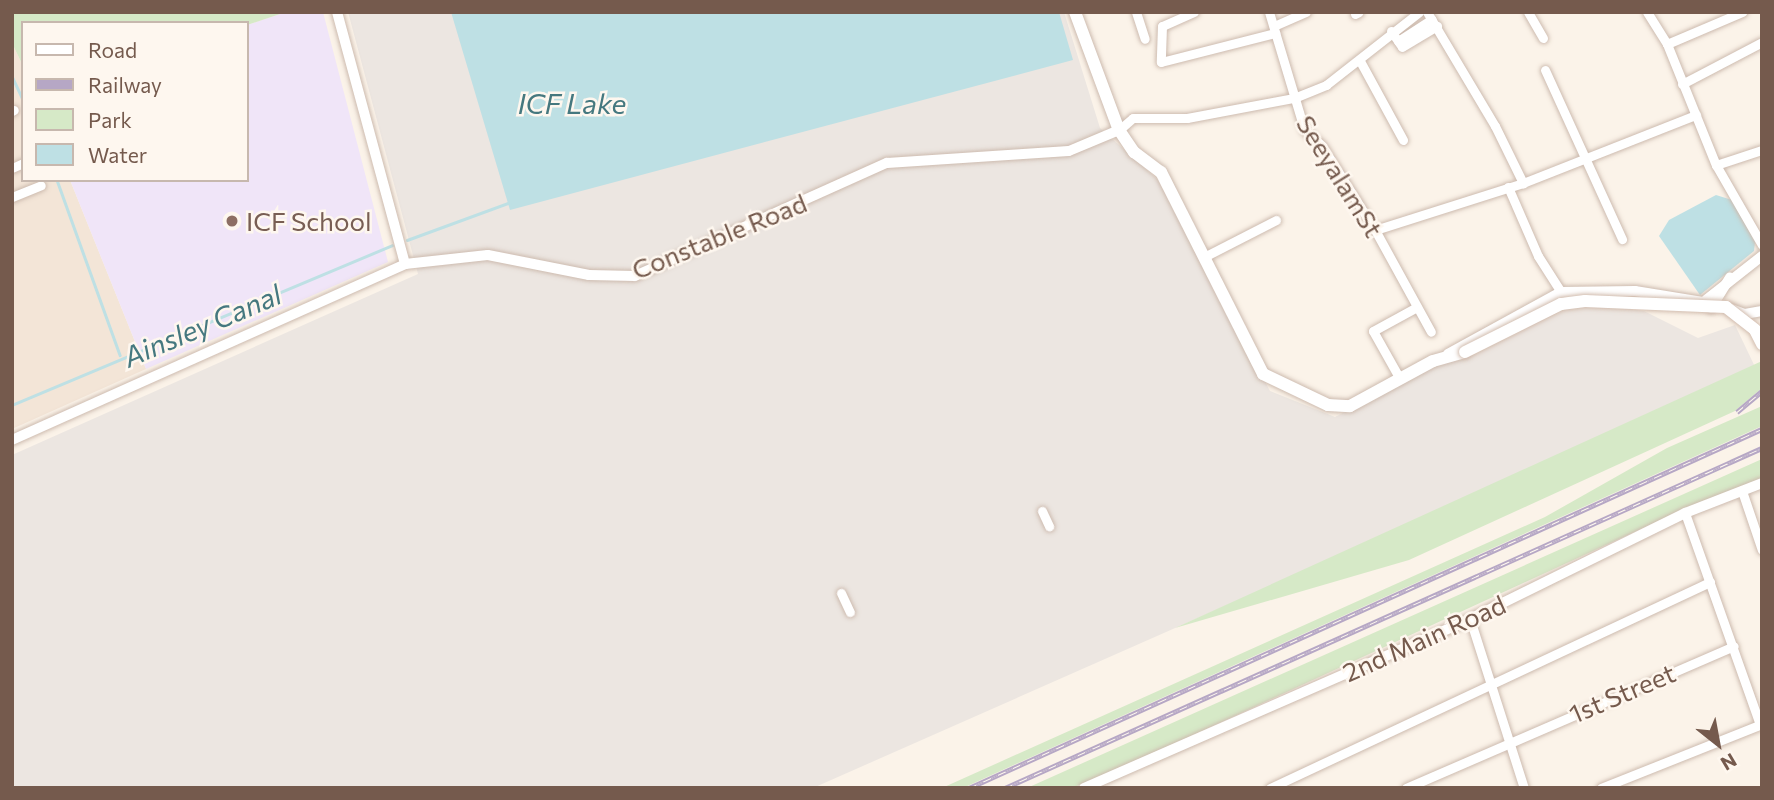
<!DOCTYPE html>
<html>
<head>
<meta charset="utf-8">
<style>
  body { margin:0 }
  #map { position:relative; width:1774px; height:800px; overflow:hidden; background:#fbf3e9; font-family:Commissioner,sans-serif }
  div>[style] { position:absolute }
  .residential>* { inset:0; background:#f3e5d7 }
  .industrial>* { inset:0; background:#ece6e1 }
  .education>* { inset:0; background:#f0e5f8 }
  .green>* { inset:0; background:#d6e9c7 }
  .water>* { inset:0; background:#bee0e4 }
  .stream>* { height:2.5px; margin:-1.25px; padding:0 1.25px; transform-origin:1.25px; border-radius:1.25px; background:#bee0e4 }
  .roads { filter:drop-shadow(0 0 2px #cdbbaf) drop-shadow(0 0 2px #cdbbaf) }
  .minor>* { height:9px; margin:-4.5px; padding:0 4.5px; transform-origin:4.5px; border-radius:4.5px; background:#fff }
  .tertiary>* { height:10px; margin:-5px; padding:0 5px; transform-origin:5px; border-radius:5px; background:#fff }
  .secondary>* { height:12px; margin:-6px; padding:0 6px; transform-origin:6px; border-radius:6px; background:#fff }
  .rail>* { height:5px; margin-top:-2.5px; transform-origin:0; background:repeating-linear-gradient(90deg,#fef7ef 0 8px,#b6a7c5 0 16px); box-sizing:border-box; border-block:2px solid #b6a7c5 }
  .bridges { filter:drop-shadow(0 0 2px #d2bdaf) drop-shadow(0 0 2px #d2bdaf) }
  .secondary-bridge>* { height:12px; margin:-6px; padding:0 6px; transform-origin:6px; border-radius:6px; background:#fff }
  .dots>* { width:19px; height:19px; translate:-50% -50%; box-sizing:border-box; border:4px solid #fef7ef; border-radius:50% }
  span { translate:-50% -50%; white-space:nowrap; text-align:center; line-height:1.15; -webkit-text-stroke:5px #fef7ef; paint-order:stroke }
  .street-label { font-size:26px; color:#755a4d }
  .education-label { font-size:26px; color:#785e54 }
  .left { translate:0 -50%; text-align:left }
  .water-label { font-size:28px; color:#45787f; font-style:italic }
  .frame { position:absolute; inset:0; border:14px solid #755a4d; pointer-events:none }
  .legend { position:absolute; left:21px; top:21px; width:228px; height:161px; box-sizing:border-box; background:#fef7ef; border:2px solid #c7b8ae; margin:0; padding:9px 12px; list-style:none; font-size:21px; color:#755a4d }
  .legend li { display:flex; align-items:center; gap:14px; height:35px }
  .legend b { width:35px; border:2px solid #c7b8ae }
  .north { position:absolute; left:1683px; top:709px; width:70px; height:70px; -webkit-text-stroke:5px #fef7ef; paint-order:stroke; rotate:149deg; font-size:19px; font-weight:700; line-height:28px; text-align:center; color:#755a4d }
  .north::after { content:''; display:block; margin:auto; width:24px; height:32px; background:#755a4d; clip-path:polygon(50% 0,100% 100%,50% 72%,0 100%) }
</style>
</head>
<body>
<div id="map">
  <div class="residential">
    <div style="clip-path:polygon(12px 43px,23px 66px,23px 180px,70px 180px,146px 369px,12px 429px)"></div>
  </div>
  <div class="industrial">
    <div style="clip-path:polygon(348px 12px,1064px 12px,1100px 128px,1158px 180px,1270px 391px,1335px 417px,1559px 299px,1644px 311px,1698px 338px,1735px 325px,1757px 371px,813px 788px,12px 788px,12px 455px,418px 274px)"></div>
  </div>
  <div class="education">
    <div style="clip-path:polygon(286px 12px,323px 12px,388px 262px,146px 369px,70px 180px,247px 180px,247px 25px)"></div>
  </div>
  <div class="green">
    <div style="clip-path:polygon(12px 12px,286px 12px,247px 25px,23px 23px,23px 66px,12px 43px)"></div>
    <div style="clip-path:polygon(1762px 361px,1762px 388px,1735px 411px,1409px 560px,1175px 628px)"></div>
    <div style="clip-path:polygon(1762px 406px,1762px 426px,963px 788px,942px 788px,1545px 517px,1667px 448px)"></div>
    <div style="clip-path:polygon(1762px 459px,1762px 479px,1682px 510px,1163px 749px,1072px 788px,1027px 788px)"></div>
  </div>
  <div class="water">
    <div style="clip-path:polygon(451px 12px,1059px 12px,1073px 60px,510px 210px)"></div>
    <div style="clip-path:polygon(1716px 195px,1732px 200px,1755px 242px,1754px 251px,1700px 295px,1659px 236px,1669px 220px)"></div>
  </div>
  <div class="stream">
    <div style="left:12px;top:76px;width:26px;rotate:65deg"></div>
    <div style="left:57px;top:180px;width:186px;rotate:70.2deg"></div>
    <div style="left:407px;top:240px;width:111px;rotate:-20.1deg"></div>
    <div style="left:12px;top:405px;width:412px;rotate:-22.8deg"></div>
  </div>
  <div class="roads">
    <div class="minor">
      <div style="left:1136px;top:12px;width:28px;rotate:72deg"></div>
      <div style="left:1194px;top:12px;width:35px;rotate:156deg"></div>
      <div style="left:1162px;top:26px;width:36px;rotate:92deg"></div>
      <div style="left:1161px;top:62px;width:118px;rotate:-14.3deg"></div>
      <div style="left:1269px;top:12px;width:122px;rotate:73.3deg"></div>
      <div style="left:1304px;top:129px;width:25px;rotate:43deg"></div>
      <div style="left:1322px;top:146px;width:99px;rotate:57.8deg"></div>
      <div style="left:1375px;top:230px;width:116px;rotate:61.2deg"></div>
      <div style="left:1427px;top:12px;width:133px;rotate:59.2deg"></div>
      <div style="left:1495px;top:126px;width:64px;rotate:63.8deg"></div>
      <div style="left:1528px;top:12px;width:30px;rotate:60deg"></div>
      <div style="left:1647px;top:12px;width:38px;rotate:58deg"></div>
      <div style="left:1667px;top:44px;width:131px;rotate:68deg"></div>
      <div style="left:1716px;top:165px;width:92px;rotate:60.1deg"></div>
      <div style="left:1355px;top:14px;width:4px;rotate:-27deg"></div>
      <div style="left:1274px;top:26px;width:35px;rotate:-24deg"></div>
      <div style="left:1391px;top:31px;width:19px;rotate:55deg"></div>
      <div style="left:1402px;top:47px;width:41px;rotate:-31deg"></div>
      <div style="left:1398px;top:41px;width:40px;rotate:-32.9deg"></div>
      <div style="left:1667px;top:44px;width:82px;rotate:-23.1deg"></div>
      <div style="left:1360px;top:61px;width:90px;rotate:61.4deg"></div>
      <div style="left:1545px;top:70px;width:186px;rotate:65.5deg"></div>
      <div style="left:1682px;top:84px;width:90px;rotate:-27.7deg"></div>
      <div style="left:12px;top:111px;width:2px;rotate:-27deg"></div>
      <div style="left:1119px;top:130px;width:18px;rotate:-41deg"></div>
      <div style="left:1133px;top:118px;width:54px"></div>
      <div style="left:1187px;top:118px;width:109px;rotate:-10.6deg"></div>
      <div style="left:1294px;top:98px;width:35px;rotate:-22deg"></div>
      <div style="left:1326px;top:85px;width:118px;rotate:-38.1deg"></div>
      <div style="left:1716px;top:165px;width:48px;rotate:-18.1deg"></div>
      <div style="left:12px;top:168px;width:12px;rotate:-24deg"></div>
      <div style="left:1508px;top:187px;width:75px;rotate:66.5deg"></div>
      <div style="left:1538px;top:256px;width:43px;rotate:57.4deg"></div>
      <div style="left:12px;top:197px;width:31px;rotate:-22deg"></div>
      <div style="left:1375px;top:230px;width:155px;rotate:-17.6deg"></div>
      <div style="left:1523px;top:183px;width:186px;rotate:-21.5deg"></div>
      <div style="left:1204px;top:257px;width:81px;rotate:-27.2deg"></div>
      <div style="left:1400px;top:379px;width:55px;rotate:-119.4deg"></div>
      <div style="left:1373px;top:331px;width:50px;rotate:-28.6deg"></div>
      <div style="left:1742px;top:491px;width:62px;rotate:71.3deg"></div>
      <div style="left:1042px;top:511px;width:17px;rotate:65deg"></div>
      <div style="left:1685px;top:513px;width:225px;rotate:70.5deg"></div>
      <div style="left:841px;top:593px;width:21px;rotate:65deg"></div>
      <div style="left:1470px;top:619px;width:177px;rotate:72.3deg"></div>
      <div style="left:1270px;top:788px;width:486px;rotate:-25.1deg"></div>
      <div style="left:1406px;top:788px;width:357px;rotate:-23.4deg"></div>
      <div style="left:1601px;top:788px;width:173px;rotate:-21.7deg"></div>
    </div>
    <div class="tertiary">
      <div style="left:337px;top:12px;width:261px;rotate:74.9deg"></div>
      <div style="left:1706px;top:300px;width:71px;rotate:-38.2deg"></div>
      <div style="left:1711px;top:308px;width:36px;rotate:-58deg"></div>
      <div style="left:1731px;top:309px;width:15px;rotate:20deg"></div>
      <div style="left:1745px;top:314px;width:17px;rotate:-10deg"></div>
      <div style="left:1448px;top:354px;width:129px;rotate:-28.8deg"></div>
      <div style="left:1561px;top:292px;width:74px;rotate:-0.8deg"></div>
      <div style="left:1635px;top:291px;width:81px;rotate:9.2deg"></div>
      <div style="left:12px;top:440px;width:431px;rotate:-24.1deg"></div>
      <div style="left:405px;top:264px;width:83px;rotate:-6.2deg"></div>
      <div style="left:488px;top:255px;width:103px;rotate:11.2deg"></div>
      <div style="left:589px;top:275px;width:46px;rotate:1.2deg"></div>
      <div style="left:635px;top:276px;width:276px;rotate:-24.2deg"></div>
      <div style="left:887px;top:163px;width:182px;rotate:-3.8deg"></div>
      <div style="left:1069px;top:151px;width:54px;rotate:-22.8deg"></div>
      <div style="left:1084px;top:788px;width:421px;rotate:-23.6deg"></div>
      <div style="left:1470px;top:619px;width:240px;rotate:-26.2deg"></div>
      <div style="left:1685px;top:513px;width:83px;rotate:-21.3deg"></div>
    </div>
    <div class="secondary">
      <div style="left:1075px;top:12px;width:126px;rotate:69.6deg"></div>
      <div style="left:1119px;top:130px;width:27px;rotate:56deg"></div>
      <div style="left:1134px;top:152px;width:34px;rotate:37deg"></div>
      <div style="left:1161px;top:172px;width:226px;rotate:63.2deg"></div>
      <div style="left:1263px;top:374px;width:72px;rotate:25.5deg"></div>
      <div style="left:1328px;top:405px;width:22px;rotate:3deg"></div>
      <div style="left:1350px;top:406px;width:94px;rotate:-28.5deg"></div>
      <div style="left:1433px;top:361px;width:33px;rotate:-16deg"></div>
    </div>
  </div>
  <div class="rail">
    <div style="left:1737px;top:412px;width:33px;rotate:-40deg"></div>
    <div style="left:969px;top:788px;width:870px;rotate:-24.36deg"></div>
    <div style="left:1005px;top:788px;width:830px;rotate:-24.19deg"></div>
  </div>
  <div class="bridges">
    <div class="secondary-bridge">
      <div style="left:1465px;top:352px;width:107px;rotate:-26.6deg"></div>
      <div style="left:1561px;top:304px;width:24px;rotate:-7deg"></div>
      <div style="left:1585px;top:301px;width:141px;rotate:2.4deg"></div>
      <div style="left:1726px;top:307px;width:37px;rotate:38deg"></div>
      <div style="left:1755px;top:330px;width:16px;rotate:63deg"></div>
    </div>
  </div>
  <div class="dots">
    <div style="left:232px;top:221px;background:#8d6e63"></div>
  </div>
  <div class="street-label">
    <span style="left:1340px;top:176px;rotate:58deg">SeeyalamSt</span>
    <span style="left:719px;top:236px;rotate:-22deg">Constable Road</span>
    <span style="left:1424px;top:638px;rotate:-24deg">2nd Main Road</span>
    <span style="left:1622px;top:693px;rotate:-23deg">1st Street</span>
  </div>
  <div class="education-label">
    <span class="left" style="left:246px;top:221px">ICF School</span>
  </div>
  <div class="water-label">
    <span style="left:572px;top:103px">ICF Lake</span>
    <span style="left:202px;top:325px;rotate:-23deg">Ainsley Canal</span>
  </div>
  <div class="frame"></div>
  <ul class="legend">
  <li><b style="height:9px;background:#fff"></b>Road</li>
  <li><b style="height:9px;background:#b6a7c5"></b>Railway</li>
  <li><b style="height:19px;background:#d6e9c7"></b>Park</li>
  <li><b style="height:19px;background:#bee0e4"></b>Water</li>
  </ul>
  <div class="north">N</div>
</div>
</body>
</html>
